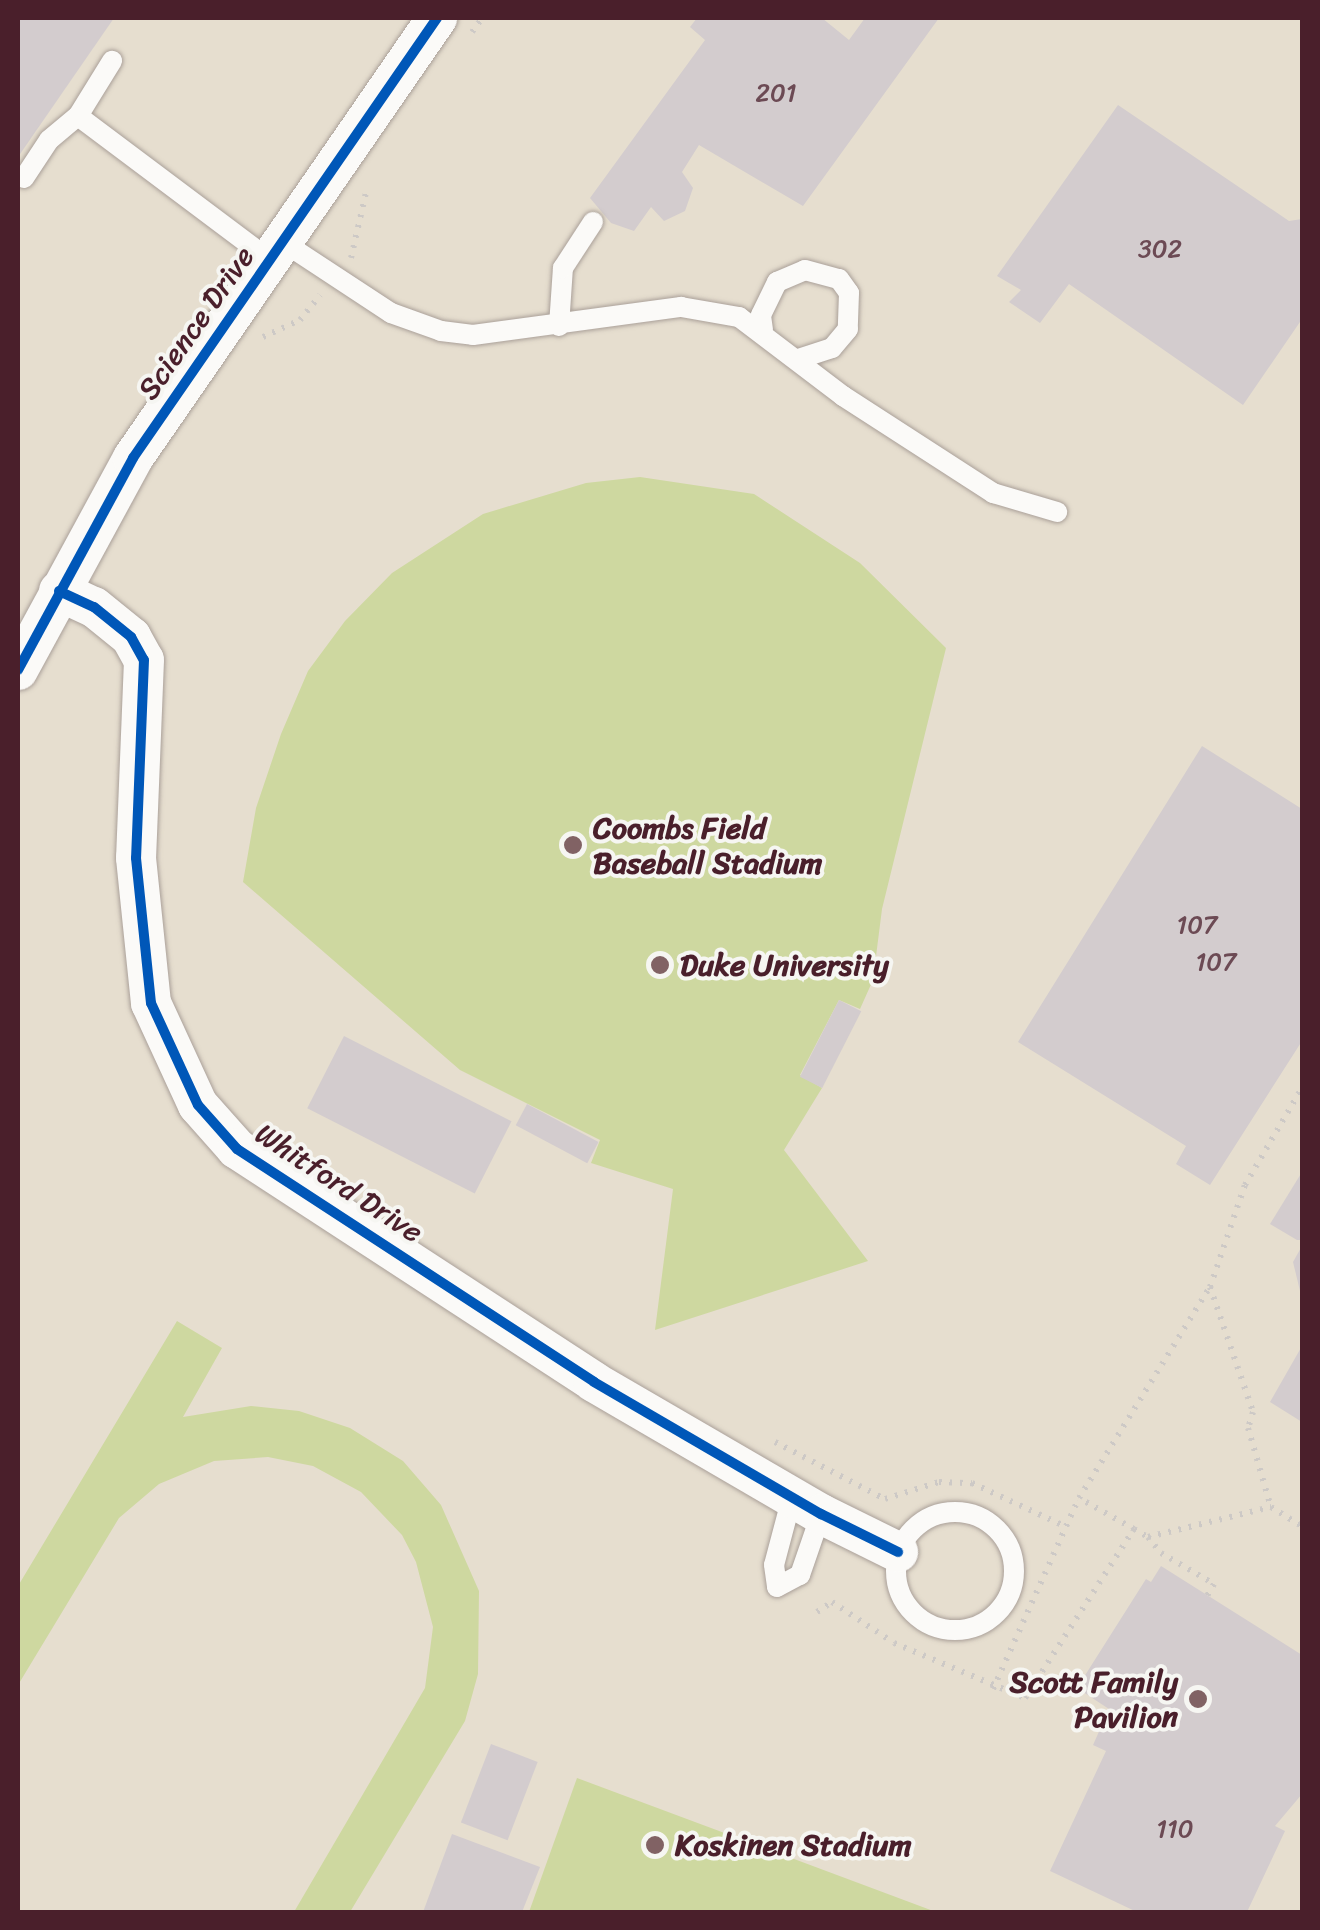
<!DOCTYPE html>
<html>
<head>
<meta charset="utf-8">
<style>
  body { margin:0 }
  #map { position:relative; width:1320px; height:1930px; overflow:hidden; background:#e6decf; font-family:Sriracha,sans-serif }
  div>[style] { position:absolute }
  .green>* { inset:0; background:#ced8a0 }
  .building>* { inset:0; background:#d3ccce; transform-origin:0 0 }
  .path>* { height:6px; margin-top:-3px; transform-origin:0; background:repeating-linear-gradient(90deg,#cdc9c6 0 2.5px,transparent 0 10.5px) }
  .roads { filter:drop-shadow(0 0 2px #aaa099) drop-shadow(0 0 2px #aaa099) }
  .service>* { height:20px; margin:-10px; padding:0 10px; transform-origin:10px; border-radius:10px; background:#fbfaf8 }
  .service>.ring { margin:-10px; padding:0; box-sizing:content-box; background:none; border:20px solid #fbfaf8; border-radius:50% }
  .minor>* { height:40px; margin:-20px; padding:0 20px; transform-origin:20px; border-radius:20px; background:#fbfaf8 }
  .cycleway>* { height:10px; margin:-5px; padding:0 5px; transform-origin:5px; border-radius:5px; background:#0057b8 }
  .dots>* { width:28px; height:28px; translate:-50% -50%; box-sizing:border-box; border:5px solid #f6f6f2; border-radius:50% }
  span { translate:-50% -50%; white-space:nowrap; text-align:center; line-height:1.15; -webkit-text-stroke:8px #f6f6f2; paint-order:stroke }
  .number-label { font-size:25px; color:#6c4a54 }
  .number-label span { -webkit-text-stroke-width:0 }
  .street-label { font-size:30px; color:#4a1f2b }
  .poi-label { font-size:30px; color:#4a1f2b; font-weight:700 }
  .left { translate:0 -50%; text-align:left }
  .right { translate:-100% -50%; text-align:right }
  .frame { position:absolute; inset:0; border:20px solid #4a1f2b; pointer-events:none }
</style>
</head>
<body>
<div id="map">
  <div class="green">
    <div style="clip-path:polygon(640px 477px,754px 494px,860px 563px,946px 648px,882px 909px,873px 980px,860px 1009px,839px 1000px,800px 1075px,822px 1088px,784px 1150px,868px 1261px,655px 1330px,673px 1189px,591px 1163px,600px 1140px,460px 1070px,243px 882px,256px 808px,281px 734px,308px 671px,345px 621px,392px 573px,483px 514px,586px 483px)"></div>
    <div style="clip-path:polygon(177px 1321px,222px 1348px,183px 1417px,251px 1406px,299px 1411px,350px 1428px,403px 1461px,441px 1505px,479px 1591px,478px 1674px,465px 1721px,350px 1912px,294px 1912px,425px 1688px,433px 1627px,416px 1562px,402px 1535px,361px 1492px,313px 1466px,268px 1457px,214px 1461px,159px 1484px,119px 1518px,18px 1685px,18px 1586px)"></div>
    <div style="clip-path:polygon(577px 1778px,936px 1912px,529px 1912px)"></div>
  </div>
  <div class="building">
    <div style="clip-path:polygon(18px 18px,114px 18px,18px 157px)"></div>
    <div style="clip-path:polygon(697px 18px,822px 18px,849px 40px,865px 18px,939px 18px,803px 206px,699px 145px,682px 172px,693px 188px,685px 211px,664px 221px,651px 207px,634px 231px,611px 223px,590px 198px,705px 40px,690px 27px)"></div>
    <div style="clip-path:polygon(1118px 105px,1289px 221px,1302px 219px,1302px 319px,1243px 405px,1069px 284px,1040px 323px,1009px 302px,1021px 290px,997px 276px)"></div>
    <div style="clip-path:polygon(1202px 746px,1302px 809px,1302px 1041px,1210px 1185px,1176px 1164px,1186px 1146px,1018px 1042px)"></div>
    <div style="left:839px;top:1000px;width:25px;height:86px;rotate:27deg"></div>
    <div style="left:344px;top:1036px;width:188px;height:81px;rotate:27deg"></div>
    <div style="left:527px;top:1104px;width:81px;height:24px;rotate:28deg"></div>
    <div style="clip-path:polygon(1302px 1172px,1302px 1240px,1297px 1240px,1270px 1224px)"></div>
    <div style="clip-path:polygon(1302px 1246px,1302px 1295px,1301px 1295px,1293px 1262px)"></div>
    <div style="clip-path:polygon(1302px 1346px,1302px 1422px,1270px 1402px)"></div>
    <div style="clip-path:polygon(1161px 1566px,1302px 1655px,1302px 1794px,1275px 1826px,1285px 1831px,1247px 1912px,1137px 1912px,1050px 1871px,1106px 1751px,1093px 1745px,1109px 1709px,1077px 1688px,1146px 1579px,1151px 1582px)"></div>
    <div style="left:491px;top:1744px;width:50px;height:84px;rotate:21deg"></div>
    <div style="clip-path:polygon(452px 1834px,540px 1867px,522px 1912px,423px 1912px)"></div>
  </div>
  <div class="path">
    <div style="left:472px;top:32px;width:17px;rotate:-54deg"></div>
    <div style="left:351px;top:258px;width:72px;rotate:-77.1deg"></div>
    <div style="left:263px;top:337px;width:41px;rotate:-24.7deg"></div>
    <div style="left:300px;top:320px;width:32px;rotate:-51deg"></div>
    <div style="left:1210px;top:1287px;width:132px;rotate:71deg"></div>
    <div style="left:1253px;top:1412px;width:17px;rotate:107deg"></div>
    <div style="left:1248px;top:1428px;width:82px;rotate:73.8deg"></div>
    <div style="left:775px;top:1442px;width:124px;rotate:27.4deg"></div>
    <div style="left:885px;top:1499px;width:57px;rotate:-17.5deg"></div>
    <div style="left:939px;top:1482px;width:33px;rotate:2deg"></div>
    <div style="left:972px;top:1483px;width:99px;rotate:25deg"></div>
    <div style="left:1134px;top:1529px;width:63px;rotate:-150.6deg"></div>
    <div style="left:1079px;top:1498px;width:248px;rotate:-58.2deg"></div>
    <div style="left:1210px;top:1287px;width:108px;rotate:-71.1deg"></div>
    <div style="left:1245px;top:1185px;width:113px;rotate:-59.6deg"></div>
    <div style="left:1148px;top:1537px;width:21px;rotate:51deg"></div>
    <div style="left:1161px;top:1553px;width:61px;rotate:30.3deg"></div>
    <div style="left:1214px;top:1584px;width:14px;rotate:120deg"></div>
    <div style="left:817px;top:1612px;width:18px;rotate:-34deg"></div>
    <div style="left:832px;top:1602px;width:74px;rotate:33.5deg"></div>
    <div style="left:894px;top:1643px;width:142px;rotate:22.8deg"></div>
    <div style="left:1025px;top:1698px;width:201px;rotate:-57.2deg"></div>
    <div style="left:1134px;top:1529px;width:16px;rotate:30deg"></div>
    <div style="left:1148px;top:1537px;width:127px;rotate:-13.7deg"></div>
    <div style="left:1271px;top:1507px;width:36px;rotate:32deg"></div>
    <div style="left:993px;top:1689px;width:209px;rotate:-65.8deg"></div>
  </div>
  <div class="roads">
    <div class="service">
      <div style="left:78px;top:116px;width:65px;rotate:-58.3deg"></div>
      <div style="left:24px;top:178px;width:45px;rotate:-56.7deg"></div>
      <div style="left:49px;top:140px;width:38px;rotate:-40deg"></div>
      <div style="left:78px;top:116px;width:240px;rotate:36.9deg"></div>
      <div style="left:283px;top:242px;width:129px;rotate:33.3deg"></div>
      <div style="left:391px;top:313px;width:53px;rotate:19.8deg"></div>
      <div style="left:441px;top:331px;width:32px;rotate:7deg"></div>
      <div style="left:473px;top:335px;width:210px;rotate:-7.7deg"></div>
      <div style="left:681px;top:307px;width:59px;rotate:9.8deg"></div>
      <div style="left:739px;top:317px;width:131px;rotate:37.2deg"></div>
      <div style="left:843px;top:396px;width:179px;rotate:32.9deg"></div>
      <div style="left:993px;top:493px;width:67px;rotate:16.5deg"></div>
      <div style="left:559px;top:326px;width:58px;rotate:-86.1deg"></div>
      <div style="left:563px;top:268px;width:55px;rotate:-56.9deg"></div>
      <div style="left:763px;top:330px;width:15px;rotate:-98deg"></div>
      <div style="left:761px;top:315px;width:37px;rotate:-64deg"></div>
      <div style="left:777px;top:282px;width:30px;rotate:-23deg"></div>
      <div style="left:805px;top:270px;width:35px;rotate:15deg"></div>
      <div style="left:839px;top:279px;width:17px;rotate:54deg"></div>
      <div style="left:849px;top:293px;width:36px;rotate:92deg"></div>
      <div style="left:848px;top:329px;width:25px;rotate:130deg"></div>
      <div style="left:832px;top:348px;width:33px;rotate:162deg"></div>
      <div style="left:792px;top:1497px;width:70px;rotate:104.8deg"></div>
      <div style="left:774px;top:1565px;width:22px;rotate:82deg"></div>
      <div style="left:777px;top:1587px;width:26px;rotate:-28deg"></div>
      <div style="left:800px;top:1575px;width:65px;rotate:-71deg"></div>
      <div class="ring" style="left:896px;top:1512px;width:98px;height:98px"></div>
    </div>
    <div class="minor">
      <div style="left:59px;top:591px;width:38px;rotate:25deg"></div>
      <div style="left:94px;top:607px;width:48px;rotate:39deg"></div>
      <div style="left:131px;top:637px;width:26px;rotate:61deg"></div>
      <div style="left:144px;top:660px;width:198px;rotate:92.3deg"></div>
      <div style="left:136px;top:858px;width:146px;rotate:84.1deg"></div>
      <div style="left:151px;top:1003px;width:112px;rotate:65.3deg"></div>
      <div style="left:198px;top:1105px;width:59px;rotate:48.4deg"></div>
      <div style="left:237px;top:1149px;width:426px;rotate:33.1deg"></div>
      <div style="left:594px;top:1382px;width:263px;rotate:30.2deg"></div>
      <div style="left:821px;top:1514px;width:86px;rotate:26.3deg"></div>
      <div style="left:18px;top:670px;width:241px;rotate:-61.5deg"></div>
      <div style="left:133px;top:458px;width:535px;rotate:-55.36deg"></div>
    </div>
  </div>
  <div class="cycleway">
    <div style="left:59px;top:591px;width:38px;rotate:25deg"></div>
    <div style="left:94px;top:607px;width:48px;rotate:39deg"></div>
    <div style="left:131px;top:637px;width:26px;rotate:61deg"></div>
    <div style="left:144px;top:660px;width:198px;rotate:92.3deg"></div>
    <div style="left:136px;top:858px;width:146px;rotate:84.1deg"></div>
    <div style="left:151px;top:1003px;width:112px;rotate:65.3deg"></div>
    <div style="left:198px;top:1105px;width:59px;rotate:48.4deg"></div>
    <div style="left:237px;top:1149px;width:426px;rotate:33.1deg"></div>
    <div style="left:594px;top:1382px;width:263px;rotate:30.2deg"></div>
    <div style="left:821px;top:1514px;width:86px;rotate:26.3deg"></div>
    <div style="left:18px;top:670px;width:241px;rotate:-61.5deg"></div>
    <div style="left:133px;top:458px;width:535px;rotate:-55.36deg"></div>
  </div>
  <div class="dots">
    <div style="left:573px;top:845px;background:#816264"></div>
    <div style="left:660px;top:965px;background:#816264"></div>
    <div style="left:1198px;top:1699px;background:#816264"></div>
    <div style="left:655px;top:1845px;background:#816264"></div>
  </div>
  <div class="number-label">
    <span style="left:776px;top:93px">201</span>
    <span style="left:1160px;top:249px">302</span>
    <span style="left:1197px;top:925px">107</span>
    <span style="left:1216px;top:962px">107</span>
    <span style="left:1175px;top:1829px">110</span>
  </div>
  <div class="street-label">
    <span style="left:196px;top:323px;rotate:-55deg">Science Drive</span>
    <span style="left:339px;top:1183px;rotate:33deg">Whitford Drive</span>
  </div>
  <div class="poi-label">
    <span class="left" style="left:593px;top:845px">Coombs Field<br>Baseball Stadium</span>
    <span class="left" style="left:680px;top:965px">Duke University</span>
    <span class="right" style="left:1178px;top:1699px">Scott Family<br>Pavilion</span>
    <span class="left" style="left:675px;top:1845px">Koskinen Stadium</span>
  </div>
  <div class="frame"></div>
</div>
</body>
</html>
